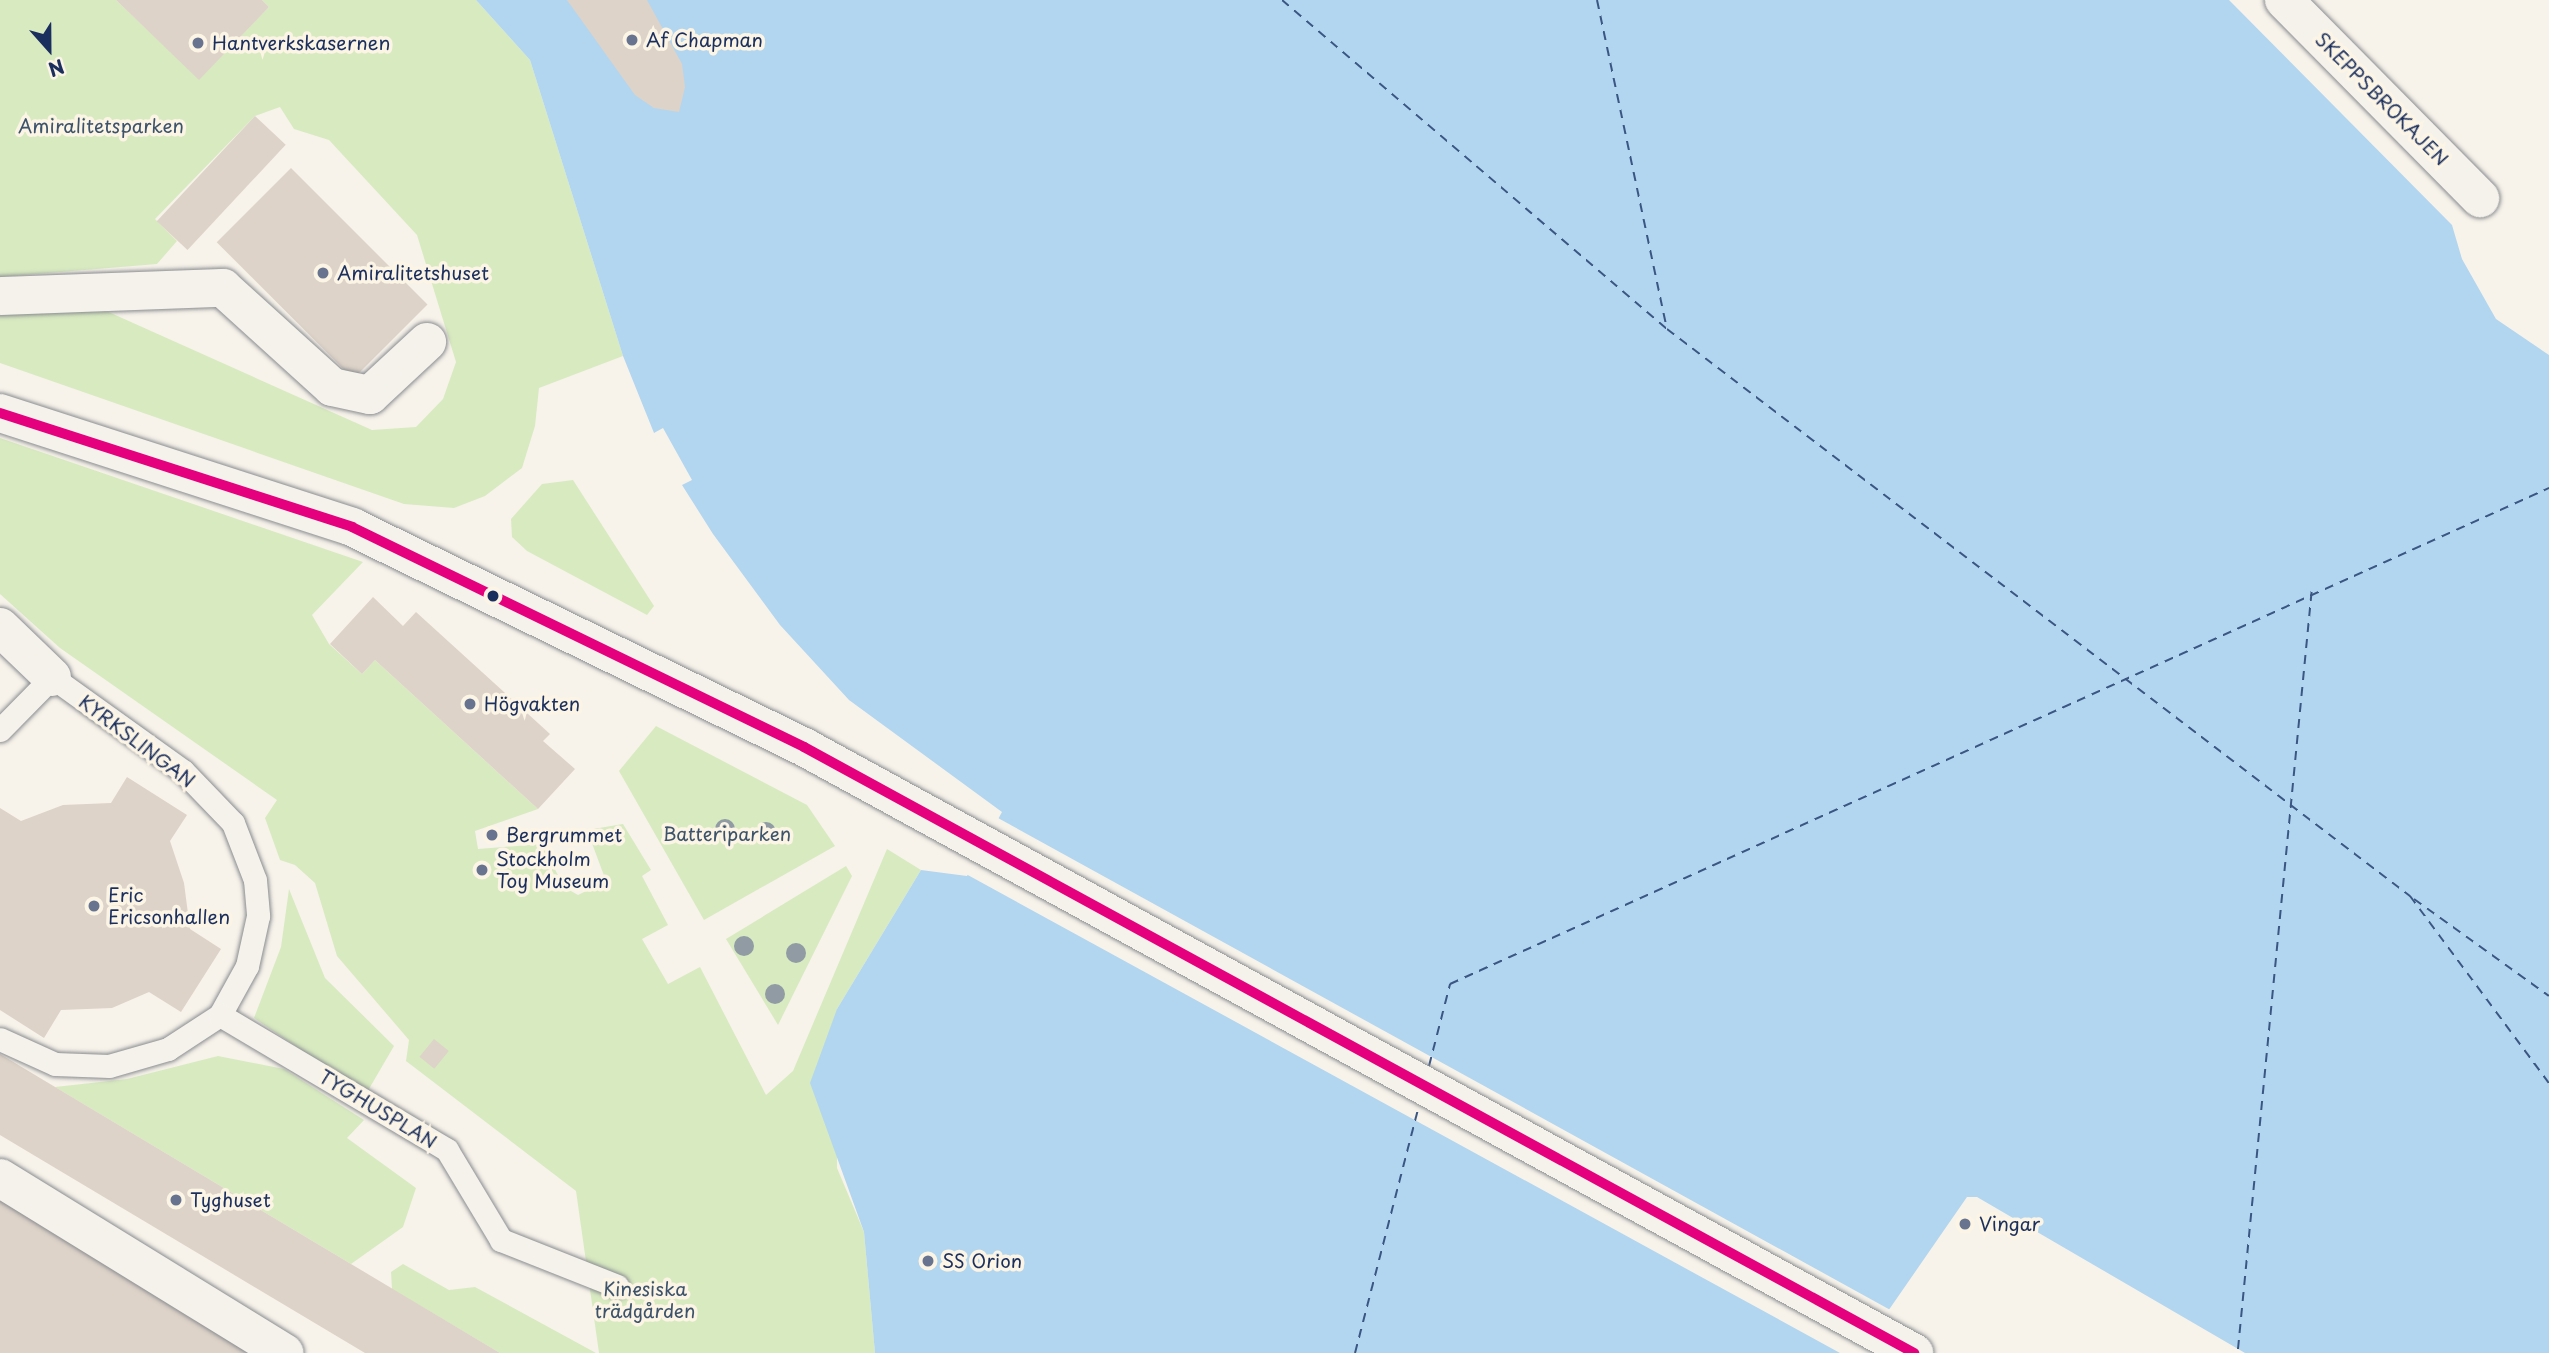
<!DOCTYPE html>
<html>
<head>
<meta charset="utf-8">
<style>
  body { margin:0 }
  #map { position:relative; width:2549px; height:1353px; overflow:hidden; background:#f7f3ea; font-family:"Playpen Sans",sans-serif }
  div>[style] { position:absolute }
  .green>* { inset:0; background:#d8eac0 }
  .water>* { inset:0; background:#b2d6f0 }
  .pier>* { inset:0; background:#f7f3ea }
  .ferry>* { height:2px; margin-top:-1px; transform-origin:0; background:repeating-linear-gradient(90deg,#3a5683 0 9px,transparent 0 16px) }
  .building>* { inset:0; background:#ddd3c8; transform-origin:0 0 }
  .roads { filter:drop-shadow(0 0 2px #8a8c91) drop-shadow(0 0 2px #8a8c91) }
  .lane>* { height:23px; margin:-11.5px; padding:0 11.5px; transform-origin:11.5px; border-radius:11.5px; background:#f5f2ec }
  .street>* { height:38px; margin:-19px; padding:0 19px; transform-origin:19px; border-radius:19px; background:#f5f2ec }
  .bus-1>* { height:10px; margin:-5px; padding:0 5px; transform-origin:5px; border-radius:5px; background:#e5007d }
  .trees>* { width:20px; height:20px; margin:-10px; border-radius:50%; background:#909ba4 }
  .dots>* { width:19px; height:19px; translate:-50% -50%; box-sizing:border-box; border:4px solid #fcf5e5; border-radius:50% }
  span { translate:-50% -50%; white-space:nowrap; text-align:center; line-height:1.15; -webkit-text-stroke:7px #fcf5e5; paint-order:stroke }
  .poi-label { font-size:19px; color:#1b2f5e }
  .left { translate:0 -50%; text-align:left }
  .street-label { font-size:19px; color:#1b2f5e }
  .park-label { font-size:19px; color:#3c536b }
  .north { position:absolute; left:14px; top:14px; width:70px; height:70px; -webkit-text-stroke:5px #fcf5e5; paint-order:stroke; rotate:159deg; font-size:19px; font-weight:700; line-height:28px; text-align:center; color:#1b2f5e }
  .north::after { content:''; display:block; margin:auto; width:24px; height:32px; background:#1b2f5e; clip-path:polygon(50% 0,100% 100%,50% 72%,0 100%) }
</style>
</head>
<body>
<div id="map">
  <div class="green">
    <div style="clip-path:polygon(0 0,116px 0,199px 79px,269px 7px,262px 0,476px 0,530px 60px,623px 356px,539px 388px,535px 426px,522px 468px,485px 496px,454px 508px,404px 504px,0 363px,0 312px,93px 305px,372px 430px,416px 427px,443px 399px,456px 362px,417px 235px,329px 140px,294px 129px,280px 107px,255px 116px,155px 219px,177px 241px,157px 264px,0 277px)"></div>
    <div style="clip-path:polygon(0 438px,363px 562px,312px 615px,329px 644px,362px 674px,375px 660px,538px 809px,475px 831px,478px 849px,542px 844px,564px 887px,578px 895px,606px 881px,587px 830px,623px 824px,651px 870px,642px 876px,668px 925px,642px 939px,668px 984px,700px 967px,766px 1095px,793px 1071px,887px 849px,921px 870px,837px 1009px,837px 1168px,864px 1232px,875px 1353px,599px 1353px,576px 1191px,406px 1061px,409px 1040px,337px 956px,315px 883px,295px 865px,280px 860px,265px 818px,277px 800px,60px 648px,0 594px)"></div>
    <div style="clip-path:polygon(573px 480px,654px 606px,647px 615px,527px 551px,512px 537px,511px 519px,542px 484px)"></div>
    <div style="clip-path:polygon(656px 726px,807px 805px,835px 846px,704px 920px,619px 771px)"></div>
    <div style="clip-path:polygon(846px 866px,852px 876px,778px 1025px,726px 939px)"></div>
    <div style="clip-path:polygon(289px 889px,325px 978px,394px 1046px,366px 1094px,254px 1018px,281px 947px)"></div>
    <div style="clip-path:polygon(218px 1056px,284px 1069px,364px 1120px,347px 1138px,416px 1188px,403px 1227px,351px 1264px,55px 1087px,127px 1079px)"></div>
    <div style="clip-path:polygon(403px 1264px,449px 1290px,475px 1287px,596px 1353px,500px 1353px,392px 1289px,391px 1272px)"></div>
  </div>
  <div class="water">
    <div style="clip-path:polygon(476px 0,2229px 0,2452px 225px,2462px 259px,2496px 319px,2549px 355px,2549px 1353px,2245px 1353px,1977px 1197px,1967px 1197px,1859px 1353px,875px 1353px,864px 1232px,810px 1083px,837px 1009px,921px 870px,967px 876px,1002px 812px,849px 700px,780px 625px,713px 534px,682px 485px,692px 480px,663px 428px,654px 433px,623px 356px,530px 60px)"></div>
  </div>
  <div class="pier">
    <div style="clip-path:polygon(998px 818px,1894px 1312px,1888px 1322px,1865px 1353px,1840px 1353px,955px 868px,965px 871px)"></div>
  </div>
  <div class="ferry">
    <div style="left:1282px;top:0;width:506px;rotate:40.52deg"></div>
    <div style="left:1667px;top:329px;width:935px;rotate:37.35deg"></div>
    <div style="left:2410px;top:896px;width:233px;rotate:53.4deg"></div>
    <div style="left:1597px;top:0;width:335px;rotate:78deg"></div>
    <div style="left:2414px;top:899px;width:166px;rotate:35.7deg"></div>
    <div style="left:1429px;top:1066px;width:85px;rotate:-75.6deg"></div>
    <div style="left:1450px;top:984px;width:1206px;rotate:-24.29deg"></div>
    <div style="left:2238px;top:1349px;width:765px;rotate:-84.45deg"></div>
    <div style="left:1355px;top:1353px;width:255px;rotate:-75.5deg"></div>
  </div>
  <div class="building">
    <div style="clip-path:polygon(116px 0,262px 0,269px 7px,199px 80px)"></div>
    <div style="clip-path:polygon(567px 0,647px 0,682px 64px,685px 87px,679px 112px,654px 108px,635px 95px)"></div>
    <div style="left:255px;top:116px;width:42px;height:144px;rotate:43deg"></div>
    <div style="left:291px;top:168px;width:193px;height:105px;rotate:45deg"></div>
    <div style="clip-path:polygon(373px 597px,403px 626px,416px 612px,550px 734px,543px 741px,575px 769px,538px 809px,375px 660px,362px 674px,330px 644px)"></div>
    <div style="clip-path:polygon(127px 777px,187px 815px,170px 841px,184px 883px,190px 929px,221px 949px,181px 1012px,149px 992px,112px 1008px,61px 1010px,44px 1038px,0 1010px,0 808px,21px 821px,63px 805px,111px 803px)"></div>
    <div style="left:434px;top:1039px;width:19px;height:23px;rotate:39deg"></div>
    <div style="clip-path:polygon(0 1054px,351px 1264px,500px 1353px,365px 1353px,0 1135px)"></div>
    <div style="clip-path:polygon(0 1197px,260px 1353px,0 1353px)"></div>
  </div>
  <div class="roads">
    <div class="lane">
      <div style="left:0;top:730px;width:74px;rotate:-45.5deg"></div>
      <div style="left:52px;top:677px;width:161px;rotate:35.7deg"></div>
      <div style="left:183px;top:771px;width:72px;rotate:46.1deg"></div>
      <div style="left:233px;top:823px;width:61px;rotate:68.9deg"></div>
      <div style="left:255px;top:880px;width:36px;rotate:85deg"></div>
      <div style="left:258px;top:916px;width:51px;rotate:102.4deg"></div>
      <div style="left:247px;top:966px;width:56px;rotate:118.9deg"></div>
      <div style="left:220px;top:1015px;width:62px;rotate:146.8deg"></div>
      <div style="left:168px;top:1049px;width:61px;rotate:163.9deg"></div>
      <div style="left:109px;top:1066px;width:54px;rotate:-177.9deg"></div>
      <div style="left:55px;top:1064px;width:60px;rotate:-155.6deg"></div>
      <div style="left:220px;top:1015px;width:264px;rotate:30.7deg"></div>
      <div style="left:447px;top:1150px;width:105px;rotate:59deg"></div>
      <div style="left:501px;top:1240px;width:125px;rotate:21.6deg"></div>
    </div>
    <div class="street">
      <div style="left:2284px;top:0;width:279px;rotate:45.3deg"></div>
      <div style="left:0;top:296px;width:223px;rotate:-2.1deg"></div>
      <div style="left:223px;top:288px;width:147px;rotate:42.2deg"></div>
      <div style="left:332px;top:387px;width:39px;rotate:12deg"></div>
      <div style="left:370px;top:395px;width:78px;rotate:-42.9deg"></div>
      <div style="left:0;top:413px;width:370px;rotate:17.9deg"></div>
      <div style="left:352px;top:527px;width:503px;rotate:25.95deg"></div>
      <div style="left:804px;top:747px;width:1265px;rotate:28.63deg"></div>
      <div style="left:0;top:627px;width:72px;rotate:43.9deg"></div>
      <div style="left:0;top:1178px;width:334px;rotate:31.6deg"></div>
    </div>
  </div>
  <div class="bus-1">
    <div style="left:0;top:413px;width:370px;rotate:17.9deg"></div>
    <div style="left:352px;top:527px;width:503px;rotate:25.95deg"></div>
    <div style="left:804px;top:747px;width:1265px;rotate:28.63deg"></div>
  </div>
  <div class="trees">
    <div style="left:725px;top:829px"></div>
    <div style="left:766px;top:832px"></div>
    <div style="left:744px;top:946px"></div>
    <div style="left:796px;top:953px"></div>
    <div style="left:775px;top:994px"></div>
  </div>
  <div class="dots">
    <div style="left:632px;top:40px;background:#68748f"></div>
    <div style="left:198px;top:43px;background:#68748f"></div>
    <div style="left:323px;top:273px;background:#68748f"></div>
    <div style="left:493px;top:596px;background:#1b2f5e"></div>
    <div style="left:470px;top:704px;background:#68748f"></div>
    <div style="left:492px;top:835px;background:#68748f"></div>
    <div style="left:482px;top:870px;background:#68748f"></div>
    <div style="left:94px;top:906px;background:#68748f"></div>
    <div style="left:176px;top:1200px;background:#68748f"></div>
    <div style="left:1965px;top:1224px;background:#68748f"></div>
    <div style="left:928px;top:1261px;background:#68748f"></div>
  </div>
  <div class="poi-label">
    <span class="left" style="left:646px;top:40px">Af Chapman</span>
    <span class="left" style="left:212px;top:43px">Hantverkskasernen</span>
    <span class="left" style="left:337px;top:273px">Amiralitetshuset</span>
    <span class="left" style="left:484px;top:704px">Högvakten</span>
    <span class="left" style="left:506px;top:835px">Bergrummet</span>
    <span class="left" style="left:496px;top:870px">Stockholm<br>Toy Museum</span>
    <span class="left" style="left:108px;top:906px">Eric<br>Ericsonhallen</span>
    <span class="left" style="left:190px;top:1200px">Tyghuset</span>
    <span class="left" style="left:1979px;top:1224px">Vingar</span>
    <span class="left" style="left:942px;top:1261px">SS Orion</span>
  </div>
  <div class="street-label">
    <span style="left:2382px;top:99px;rotate:45deg">SKEPPSBROKAJEN</span>
    <span style="left:137px;top:741px;rotate:37deg">KYRKSLINGAN</span>
    <span style="left:378px;top:1109px;rotate:31deg">TYGHUSPLAN</span>
  </div>
  <div class="park-label">
    <span style="left:101px;top:126px">Amiralitetsparken</span>
    <span style="left:727px;top:834px">Batteriparken</span>
    <span style="left:645px;top:1300px">Kinesiska<br>trädgården</span>
  </div>
  <div class="north">N</div>
</div>
</body>
</html>
